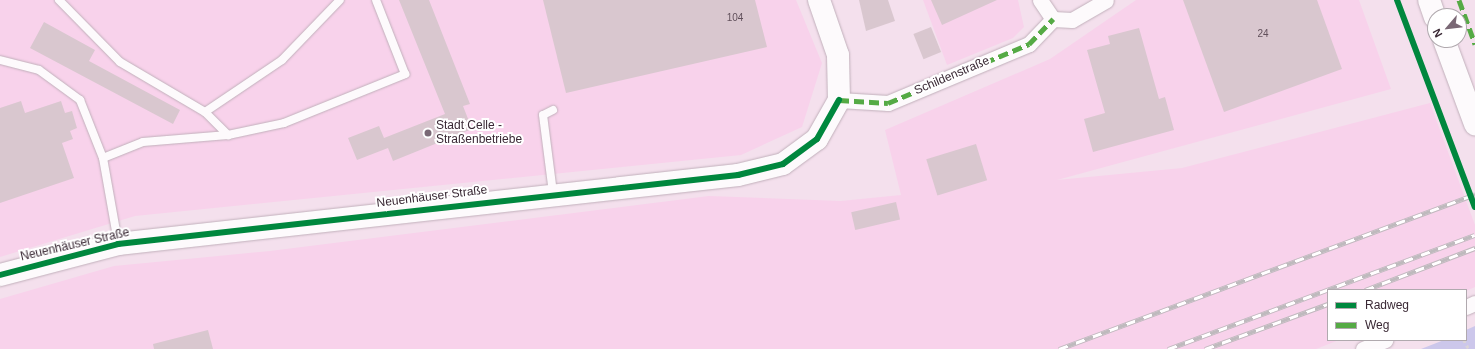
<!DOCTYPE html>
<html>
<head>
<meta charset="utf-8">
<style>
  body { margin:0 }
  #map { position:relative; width:1475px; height:349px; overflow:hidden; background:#f4e0ed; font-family:Arial,sans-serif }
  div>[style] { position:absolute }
  .built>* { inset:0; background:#f8d2eb }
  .green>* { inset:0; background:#ccc7eb }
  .building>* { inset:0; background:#d9c7cf; transform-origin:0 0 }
  .path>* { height:2.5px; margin-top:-1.25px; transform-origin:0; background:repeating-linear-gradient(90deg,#dad4d8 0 3px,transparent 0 6px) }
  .roads { filter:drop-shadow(0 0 1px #c1b0bb) drop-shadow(0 0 1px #c1b0bb) }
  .lane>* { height:8px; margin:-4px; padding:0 4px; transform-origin:4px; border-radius:4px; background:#fdfafc }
  .street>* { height:15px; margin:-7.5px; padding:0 7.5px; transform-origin:7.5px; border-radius:7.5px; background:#fdfafc }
  .secondary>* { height:22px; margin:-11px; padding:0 11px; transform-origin:11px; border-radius:11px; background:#fdfafc }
  .rail>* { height:4.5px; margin-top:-2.25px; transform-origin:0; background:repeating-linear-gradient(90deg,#fff 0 9px,#bebabd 0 18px); box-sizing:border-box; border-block:1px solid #bebabd }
  .quiet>* { height:5px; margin-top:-2.5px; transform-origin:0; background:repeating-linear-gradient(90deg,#55aa45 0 10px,transparent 0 15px) }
  .cycleway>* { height:6px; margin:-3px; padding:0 3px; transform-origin:3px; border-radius:3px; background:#00873e }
  .dots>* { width:11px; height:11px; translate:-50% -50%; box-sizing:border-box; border:2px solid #fff; border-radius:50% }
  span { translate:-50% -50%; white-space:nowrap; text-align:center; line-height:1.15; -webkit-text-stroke:4px #fff; paint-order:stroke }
  .number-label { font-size:10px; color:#61505b }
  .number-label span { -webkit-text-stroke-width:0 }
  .street-label { font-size:12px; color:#392834 }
  .poi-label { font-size:12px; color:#392834 }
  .left { translate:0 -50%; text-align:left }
  .legend { position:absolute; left:1327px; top:289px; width:140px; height:52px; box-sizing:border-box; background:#fff; border:1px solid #b0a9ae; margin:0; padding:5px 7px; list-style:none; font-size:12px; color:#392834 }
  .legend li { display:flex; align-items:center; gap:8px; height:20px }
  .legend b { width:20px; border:1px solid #b0a9ae }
  .north { position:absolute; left:1427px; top:8px; width:40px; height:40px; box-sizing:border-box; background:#fff; border:1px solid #b0a9ae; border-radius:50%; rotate:242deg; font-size:11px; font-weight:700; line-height:16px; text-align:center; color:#392834 }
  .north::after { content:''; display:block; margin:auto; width:14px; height:18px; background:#7a6875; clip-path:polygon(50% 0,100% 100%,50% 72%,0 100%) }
</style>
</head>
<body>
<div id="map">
  <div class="built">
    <div style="clip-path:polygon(0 0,796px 0,822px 63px,802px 127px,741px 155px,135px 216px,0 257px)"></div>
    <div style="clip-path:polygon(923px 0,1018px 0,1024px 27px,1013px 38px,947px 65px)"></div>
    <div style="clip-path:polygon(1136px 0,1359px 0,1391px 89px,1057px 180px,1182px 168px,1430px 103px,1475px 225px,1475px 287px,1466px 291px,1328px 290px,1328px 340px,1339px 340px,1316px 349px,0 349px,0 299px,114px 266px,270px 251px,709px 196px,841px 201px,901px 195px,885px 130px,1050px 59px)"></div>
  </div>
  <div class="green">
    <div style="clip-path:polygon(1475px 326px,1475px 349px,1421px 349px,1444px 340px,1466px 340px,1466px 330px)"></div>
  </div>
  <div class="building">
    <div style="clip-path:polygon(399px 0,429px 0,470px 104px,463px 106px,472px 129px,393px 161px,388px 148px,357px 160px,348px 138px,379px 126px,384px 138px,445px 114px)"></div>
    <div style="clip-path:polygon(543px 0,755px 0,767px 47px,566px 93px)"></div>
    <div style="clip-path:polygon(859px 0,888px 0,895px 21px,866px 31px)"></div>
    <div style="clip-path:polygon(931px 0,997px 0,942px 25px)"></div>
    <div style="clip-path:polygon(1183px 0,1317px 0,1342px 69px,1224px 112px)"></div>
    <div style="clip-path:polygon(44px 22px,95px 50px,89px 61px,180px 110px,173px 124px,30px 48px)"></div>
    <div style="left:931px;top:27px;width:27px;height:19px;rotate:68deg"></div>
    <div style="clip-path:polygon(1139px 28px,1159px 99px,1165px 97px,1174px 130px,1093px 152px,1084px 119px,1105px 113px,1087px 50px,1110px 44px,1108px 36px)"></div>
    <div style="clip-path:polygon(21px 101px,25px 113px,61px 101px,65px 113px,72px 111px,77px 128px,70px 131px,73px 139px,62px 143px,74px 178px,0 203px,0 108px)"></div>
    <div style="left:976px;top:144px;width:38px;height:52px;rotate:73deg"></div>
    <div style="left:896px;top:202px;width:18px;height:46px;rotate:77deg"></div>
    <div style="clip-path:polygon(208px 330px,213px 349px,154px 349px,153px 344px)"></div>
  </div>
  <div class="path">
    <div style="left:1464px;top:340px;width:10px;rotate:61deg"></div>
  </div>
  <div class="roads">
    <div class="lane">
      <div style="left:59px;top:0;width:87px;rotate:45.5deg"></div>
      <div style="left:120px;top:62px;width:99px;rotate:30.5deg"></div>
      <div style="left:205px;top:112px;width:33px;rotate:45deg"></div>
      <div style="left:0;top:60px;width:40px;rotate:14.4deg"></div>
      <div style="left:39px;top:70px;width:51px;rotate:36.2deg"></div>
      <div style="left:80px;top:100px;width:62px;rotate:68.4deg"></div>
      <div style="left:103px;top:158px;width:85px;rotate:79.9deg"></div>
      <div style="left:553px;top:110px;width:11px;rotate:153deg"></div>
      <div style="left:543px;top:115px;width:79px;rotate:82.7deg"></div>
      <div style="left:205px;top:112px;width:93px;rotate:-34deg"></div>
      <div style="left:282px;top:60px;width:83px;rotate:-46deg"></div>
      <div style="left:103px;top:158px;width:43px;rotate:-21.8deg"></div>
      <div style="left:143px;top:142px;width:85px;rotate:-4.7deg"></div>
      <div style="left:228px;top:135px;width:57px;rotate:-12.1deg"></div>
      <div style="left:284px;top:123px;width:131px;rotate:-22deg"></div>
      <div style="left:405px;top:74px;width:79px;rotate:-111.4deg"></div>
    </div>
    <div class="street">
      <div style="left:1040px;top:0;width:23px;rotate:56deg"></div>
      <div style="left:1053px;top:19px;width:19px;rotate:3deg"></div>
      <div style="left:1072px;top:20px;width:39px;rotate:-30deg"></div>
      <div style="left:839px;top:100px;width:49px;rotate:3.5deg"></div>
      <div style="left:888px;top:103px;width:153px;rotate:-22.7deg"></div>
      <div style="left:1029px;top:44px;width:35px;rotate:-46deg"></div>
      <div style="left:1466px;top:307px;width:10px;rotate:-24deg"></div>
      <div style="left:1363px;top:349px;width:24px;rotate:-22deg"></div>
    </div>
    <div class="secondary">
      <div style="left:1429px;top:0;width:18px;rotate:71deg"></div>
      <div style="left:1444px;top:40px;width:90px;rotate:69.7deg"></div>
      <div style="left:0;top:275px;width:122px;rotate:-14.7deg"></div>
      <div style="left:118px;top:244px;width:624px;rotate:-6.35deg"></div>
      <div style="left:738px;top:175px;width:46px;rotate:-13.7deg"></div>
      <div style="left:783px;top:164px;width:42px;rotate:-36.3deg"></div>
      <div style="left:817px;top:139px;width:45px;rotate:-60.6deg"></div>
      <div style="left:839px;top:100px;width:45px;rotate:-91.3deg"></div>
      <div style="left:838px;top:55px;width:58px;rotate:-109.1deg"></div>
    </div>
  </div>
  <div class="rail">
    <div style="left:1365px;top:290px;width:118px;rotate:-20.9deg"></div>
    <div style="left:1059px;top:349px;width:444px;rotate:-20.4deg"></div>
    <div style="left:1168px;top:349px;width:327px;rotate:-20.4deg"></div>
    <div style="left:1205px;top:349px;width:131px;rotate:-20.1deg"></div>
  </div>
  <div class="quiet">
    <div style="left:1459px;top:0;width:47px;rotate:70deg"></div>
    <div style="left:839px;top:100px;width:49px;rotate:3.5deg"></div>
    <div style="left:888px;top:103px;width:153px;rotate:-22.7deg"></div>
    <div style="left:1029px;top:44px;width:35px;rotate:-46deg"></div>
  </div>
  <div class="cycleway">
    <div style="left:1397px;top:0;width:221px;rotate:69.4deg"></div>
    <div style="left:0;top:275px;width:122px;rotate:-14.7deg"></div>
    <div style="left:118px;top:244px;width:624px;rotate:-6.35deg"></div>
    <div style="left:738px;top:175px;width:46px;rotate:-13.7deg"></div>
    <div style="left:783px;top:164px;width:42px;rotate:-36.3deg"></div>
    <div style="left:817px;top:139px;width:45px;rotate:-60.6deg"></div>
  </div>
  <div class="dots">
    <div style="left:428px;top:133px;background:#7a6875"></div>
  </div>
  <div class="number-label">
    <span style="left:735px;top:18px">104</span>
    <span style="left:1263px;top:34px">24</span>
  </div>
  <div class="street-label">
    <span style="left:952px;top:76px;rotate:-23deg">Schildenstraße</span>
    <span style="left:432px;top:197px;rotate:-7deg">Neuenhäuser Straße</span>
    <span style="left:75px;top:245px;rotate:-13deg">Neuenhäuser Straße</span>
  </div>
  <div class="poi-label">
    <span class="left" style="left:436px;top:133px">Stadt Celle -<br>Straßenbetriebe</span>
  </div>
  <ul class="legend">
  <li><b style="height:5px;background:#00873e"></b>Radweg</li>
  <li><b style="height:5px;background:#55aa45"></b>Weg</li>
  </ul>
  <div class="north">N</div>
</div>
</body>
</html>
